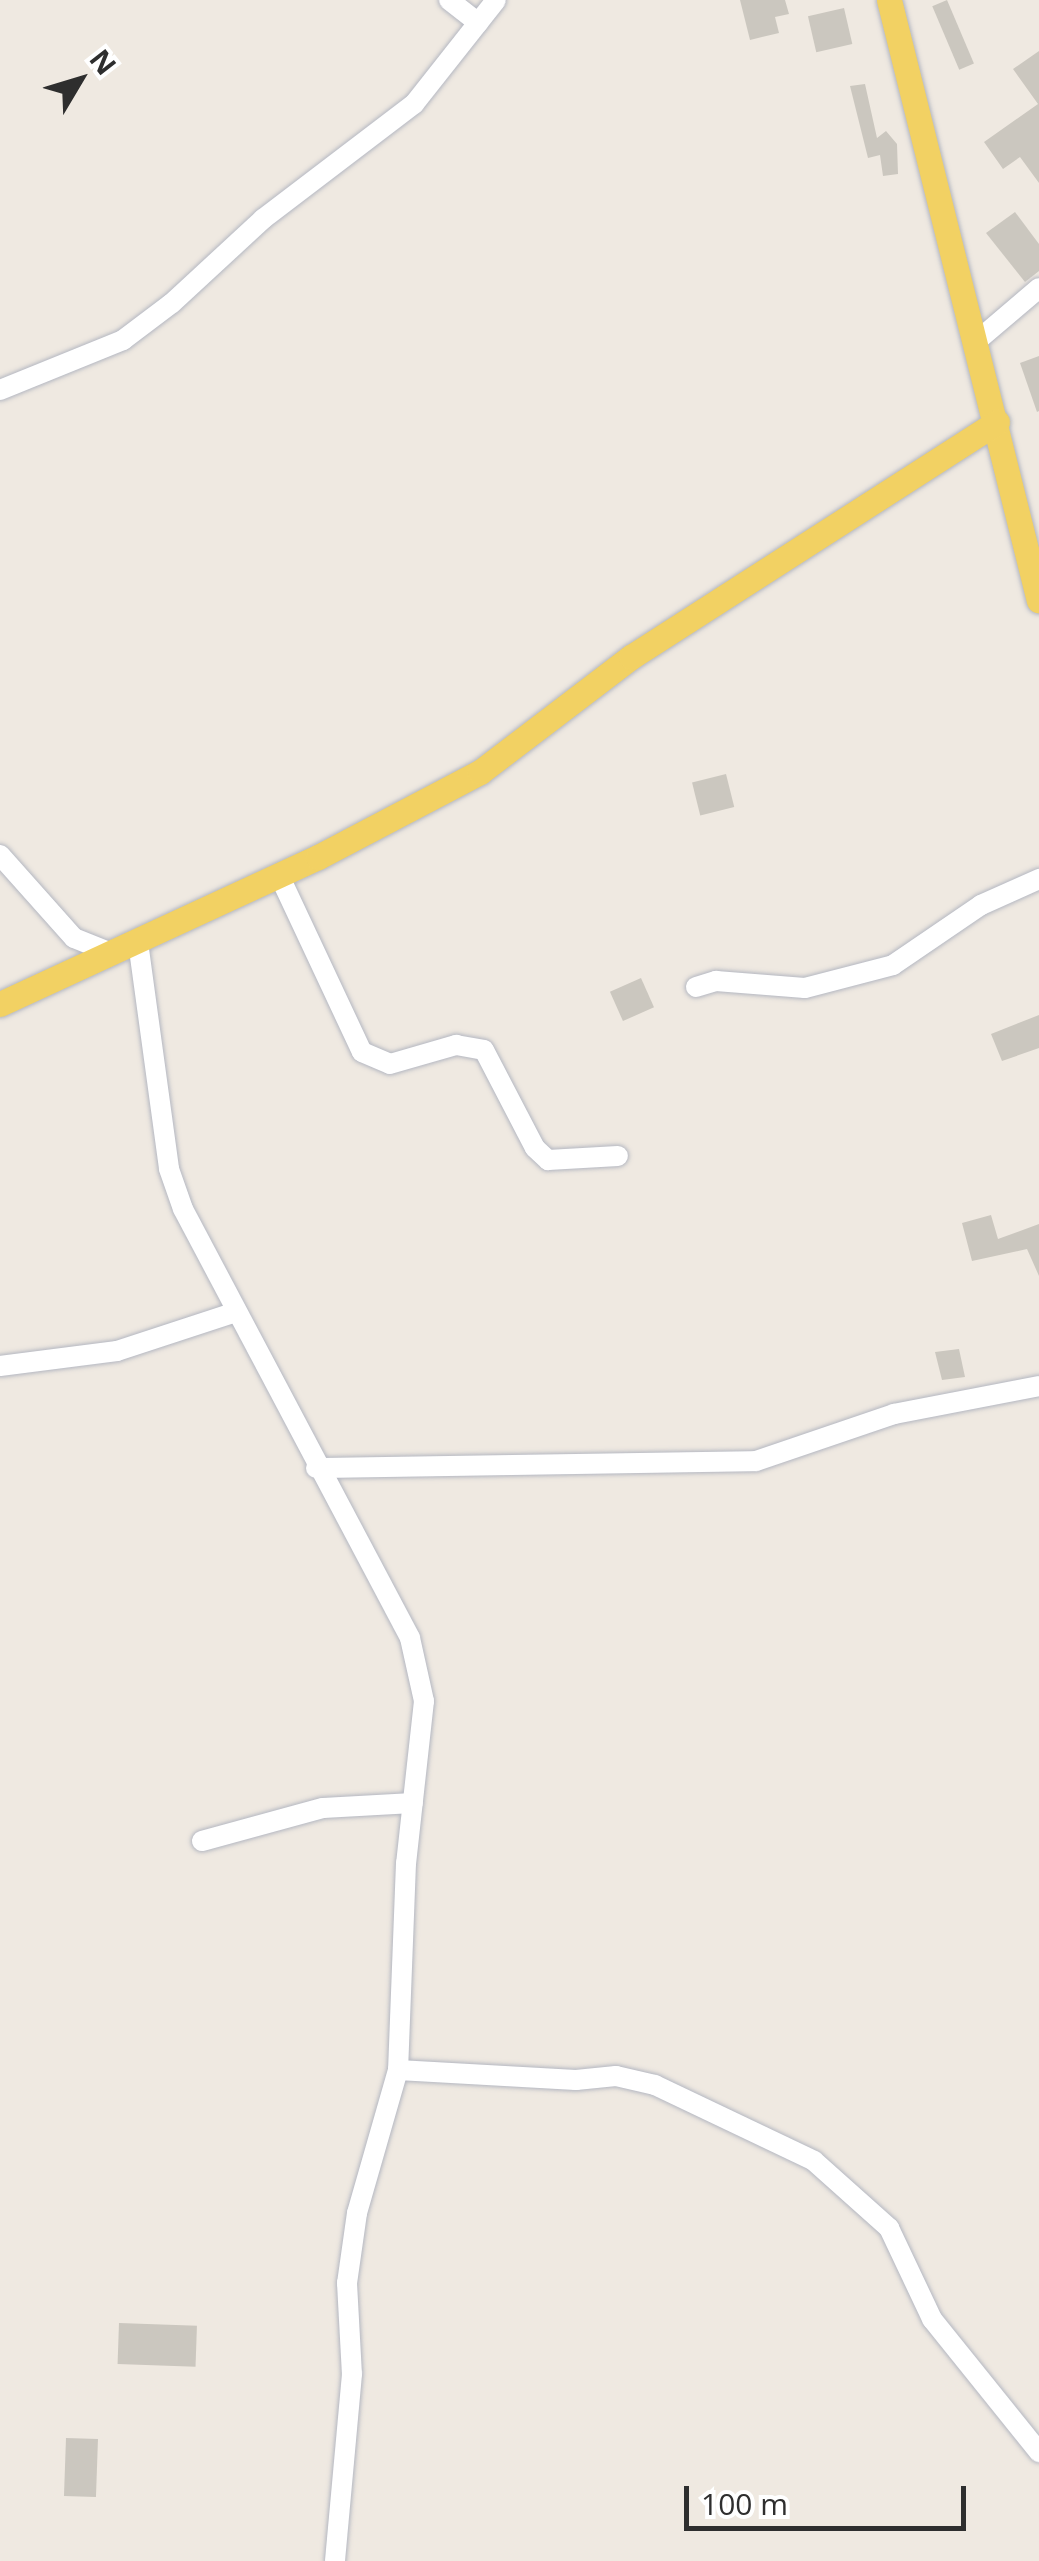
<!DOCTYPE html>
<html>
<head>
<meta charset="utf-8">
<style>
  body { margin:0 }
  #map { position:relative; width:1039px; height:2561px; overflow:hidden; background:#efe9e1; font-family:"Open Sans",sans-serif }
  div>[style] { position:absolute }
  .building>* { inset:0; background:#cbc7bf; transform-origin:0 0 }
  .roads { filter:drop-shadow(0 0 2px #b4b7c1) drop-shadow(0 0 2px #b4b7c1) }
  .minor>* { height:20px; margin:-10px; padding:0 10px; transform-origin:10px; border-radius:10px; background:#fff }
  .major>* { height:25px; margin:-12.5px; padding:0 12.5px; transform-origin:12.5px; border-radius:12.5px; background:#f2d163 }
  span { translate:-50% -50%; white-space:nowrap; text-align:center; line-height:1.15; -webkit-text-stroke:9px #fff; paint-order:stroke }
  .north { position:absolute; left:30px; top:30px; width:100px; height:100px; -webkit-text-stroke:8px #fff; paint-order:stroke; rotate:52deg; font-size:28px; font-weight:700; line-height:40px; text-align:center; color:#2e2e2e }
  .north::after { content:''; display:block; margin:auto; width:35px; height:45px; background:#2e2e2e; clip-path:polygon(50% 0,100% 100%,50% 72%,0 100%) }
  .scale { position:absolute; left:684px; top:2486px; width:282px; height:45px; box-sizing:border-box; border:5px solid #2e2e2e; border-top:0; padding-left:12px; font-size:30px; line-height:35px; white-space:nowrap; color:#2e2e2e; -webkit-text-stroke:8px #fff; paint-order:stroke }
</style>
</head>
<body>
<div id="map">
  <div class="building">
    <div style="clip-path:polygon(740px 0,785px 0,789px 14px,775px 17px,779px 33px,750px 40px)"></div>
    <div style="left:947px;top:0;width:69px;height:16px;rotate:67deg"></div>
    <div style="left:844px;top:8px;width:37px;height:37px;rotate:77deg"></div>
    <div style="clip-path:polygon(1039px 51px,1039px 183px,1020px 157px,1003px 169px,984px 142px,1038px 104px,1013px 69px)"></div>
    <div style="clip-path:polygon(865px 84px,877px 138px,886px 131px,897px 144px,898px 174px,883px 176px,880px 155px,868px 158px,850px 86px)"></div>
    <div style="clip-path:polygon(1015px 212px,1039px 244px,1039px 271px,1025px 282px,986px 233px)"></div>
    <div style="clip-path:polygon(1039px 356px,1039px 411px,1037px 412px,1020px 363px)"></div>
    <div style="left:726px;top:774px;width:34px;height:35px;rotate:76deg"></div>
    <div style="left:641px;top:978px;width:32px;height:34px;rotate:66deg"></div>
    <div style="clip-path:polygon(1039px 1015px,1039px 1048px,1002px 1061px,991px 1034px)"></div>
    <div style="clip-path:polygon(991px 1215px,998px 1239px,1039px 1224px,1039px 1276px,1027px 1249px,972px 1261px,962px 1223px)"></div>
    <div style="clip-path:polygon(959px 1349px,965px 1377px,942px 1380px,935px 1352px)"></div>
    <div style="left:119px;top:2323px;width:78px;height:41px;rotate:2deg"></div>
    <div style="left:66px;top:2438px;width:32px;height:58px;rotate:2deg"></div>
  </div>
  <div class="roads">
    <div class="minor">
      <div style="left:449px;top:0;width:37px;rotate:38deg"></div>
      <div style="left:978px;top:340px;width:80px;rotate:-40.4deg"></div>
      <div style="left:0;top:390px;width:133px;rotate:-22.1deg"></div>
      <div style="left:123px;top:340px;width:61px;rotate:-37.1deg"></div>
      <div style="left:172px;top:303px;width:124px;rotate:-42.7deg"></div>
      <div style="left:263px;top:219px;width:190px;rotate:-37.3deg"></div>
      <div style="left:414px;top:104px;width:132px;rotate:-51.7deg"></div>
      <div style="left:0;top:855px;width:111px;rotate:48.3deg"></div>
      <div style="left:74px;top:938px;width:43px;rotate:21.8deg"></div>
      <div style="left:279px;top:875px;width:195px;rotate:64.9deg"></div>
      <div style="left:362px;top:1052px;width:30px;rotate:23deg"></div>
      <div style="left:390px;top:1064px;width:69px;rotate:-16.1deg"></div>
      <div style="left:456px;top:1045px;width:28px;rotate:10deg"></div>
      <div style="left:484px;top:1050px;width:110px;rotate:62.5deg"></div>
      <div style="left:535px;top:1148px;width:18px;rotate:43deg"></div>
      <div style="left:548px;top:1160px;width:70px;rotate:-3.3deg"></div>
      <div style="left:138px;top:942px;width:229px;rotate:82.2deg"></div>
      <div style="left:169px;top:1169px;width:42px;rotate:70.7deg"></div>
      <div style="left:183px;top:1209px;width:485px;rotate:62.1deg"></div>
      <div style="left:410px;top:1638px;width:65px;rotate:77.5deg"></div>
      <div style="left:424px;top:1701px;width:163px;rotate:96.3deg"></div>
      <div style="left:406px;top:1863px;width:207px;rotate:92.2deg"></div>
      <div style="left:398px;top:2070px;width:149px;rotate:106deg"></div>
      <div style="left:357px;top:2213px;width:71px;rotate:98.1deg"></div>
      <div style="left:347px;top:2283px;width:91px;rotate:86.9deg"></div>
      <div style="left:352px;top:2374px;width:188px;rotate:95.2deg"></div>
      <div style="left:696px;top:987px;width:21px;rotate:-17deg"></div>
      <div style="left:716px;top:981px;width:89px;rotate:4.5deg"></div>
      <div style="left:805px;top:988px;width:91px;rotate:-14.6deg"></div>
      <div style="left:893px;top:965px;width:107px;rotate:-34.3deg"></div>
      <div style="left:981px;top:905px;width:64px;rotate:-24.1deg"></div>
      <div style="left:0;top:1366px;width:118px;rotate:-7.3deg"></div>
      <div style="left:117px;top:1351px;width:122px;rotate:-18.1deg"></div>
      <div style="left:316px;top:1468px;width:440px;rotate:-0.9deg"></div>
      <div style="left:756px;top:1461px;width:146px;rotate:-18.8deg"></div>
      <div style="left:894px;top:1414px;width:148px;rotate:-10.9deg"></div>
      <div style="left:202px;top:1841px;width:125px;rotate:-15.3deg"></div>
      <div style="left:323px;top:1808px;width:90px;rotate:-3.2deg"></div>
      <div style="left:398px;top:2070px;width:178px;rotate:3.2deg"></div>
      <div style="left:576px;top:2080px;width:40px;rotate:-5.7deg"></div>
      <div style="left:616px;top:2076px;width:40px;rotate:13deg"></div>
      <div style="left:655px;top:2085px;width:176px;rotate:25.5deg"></div>
      <div style="left:814px;top:2161px;width:101px;rotate:41.8deg"></div>
      <div style="left:889px;top:2228px;width:101px;rotate:64.7deg"></div>
      <div style="left:932px;top:2319px;width:171px;rotate:51.2deg"></div>
    </div>
    <div class="major">
      <div style="left:889px;top:0;width:619px;rotate:75.99deg"></div>
      <div style="left:0;top:1004px;width:350px;rotate:-24.8deg"></div>
      <div style="left:318px;top:857px;width:183px;rotate:-27.7deg"></div>
      <div style="left:480px;top:772px;width:190px;rotate:-37.3deg"></div>
      <div style="left:631px;top:657px;width:435px;rotate:-32.7deg"></div>
    </div>
  </div>
  <div class="north">N</div>
  <div class="scale">100 m</div>
</div>
</body>
</html>
